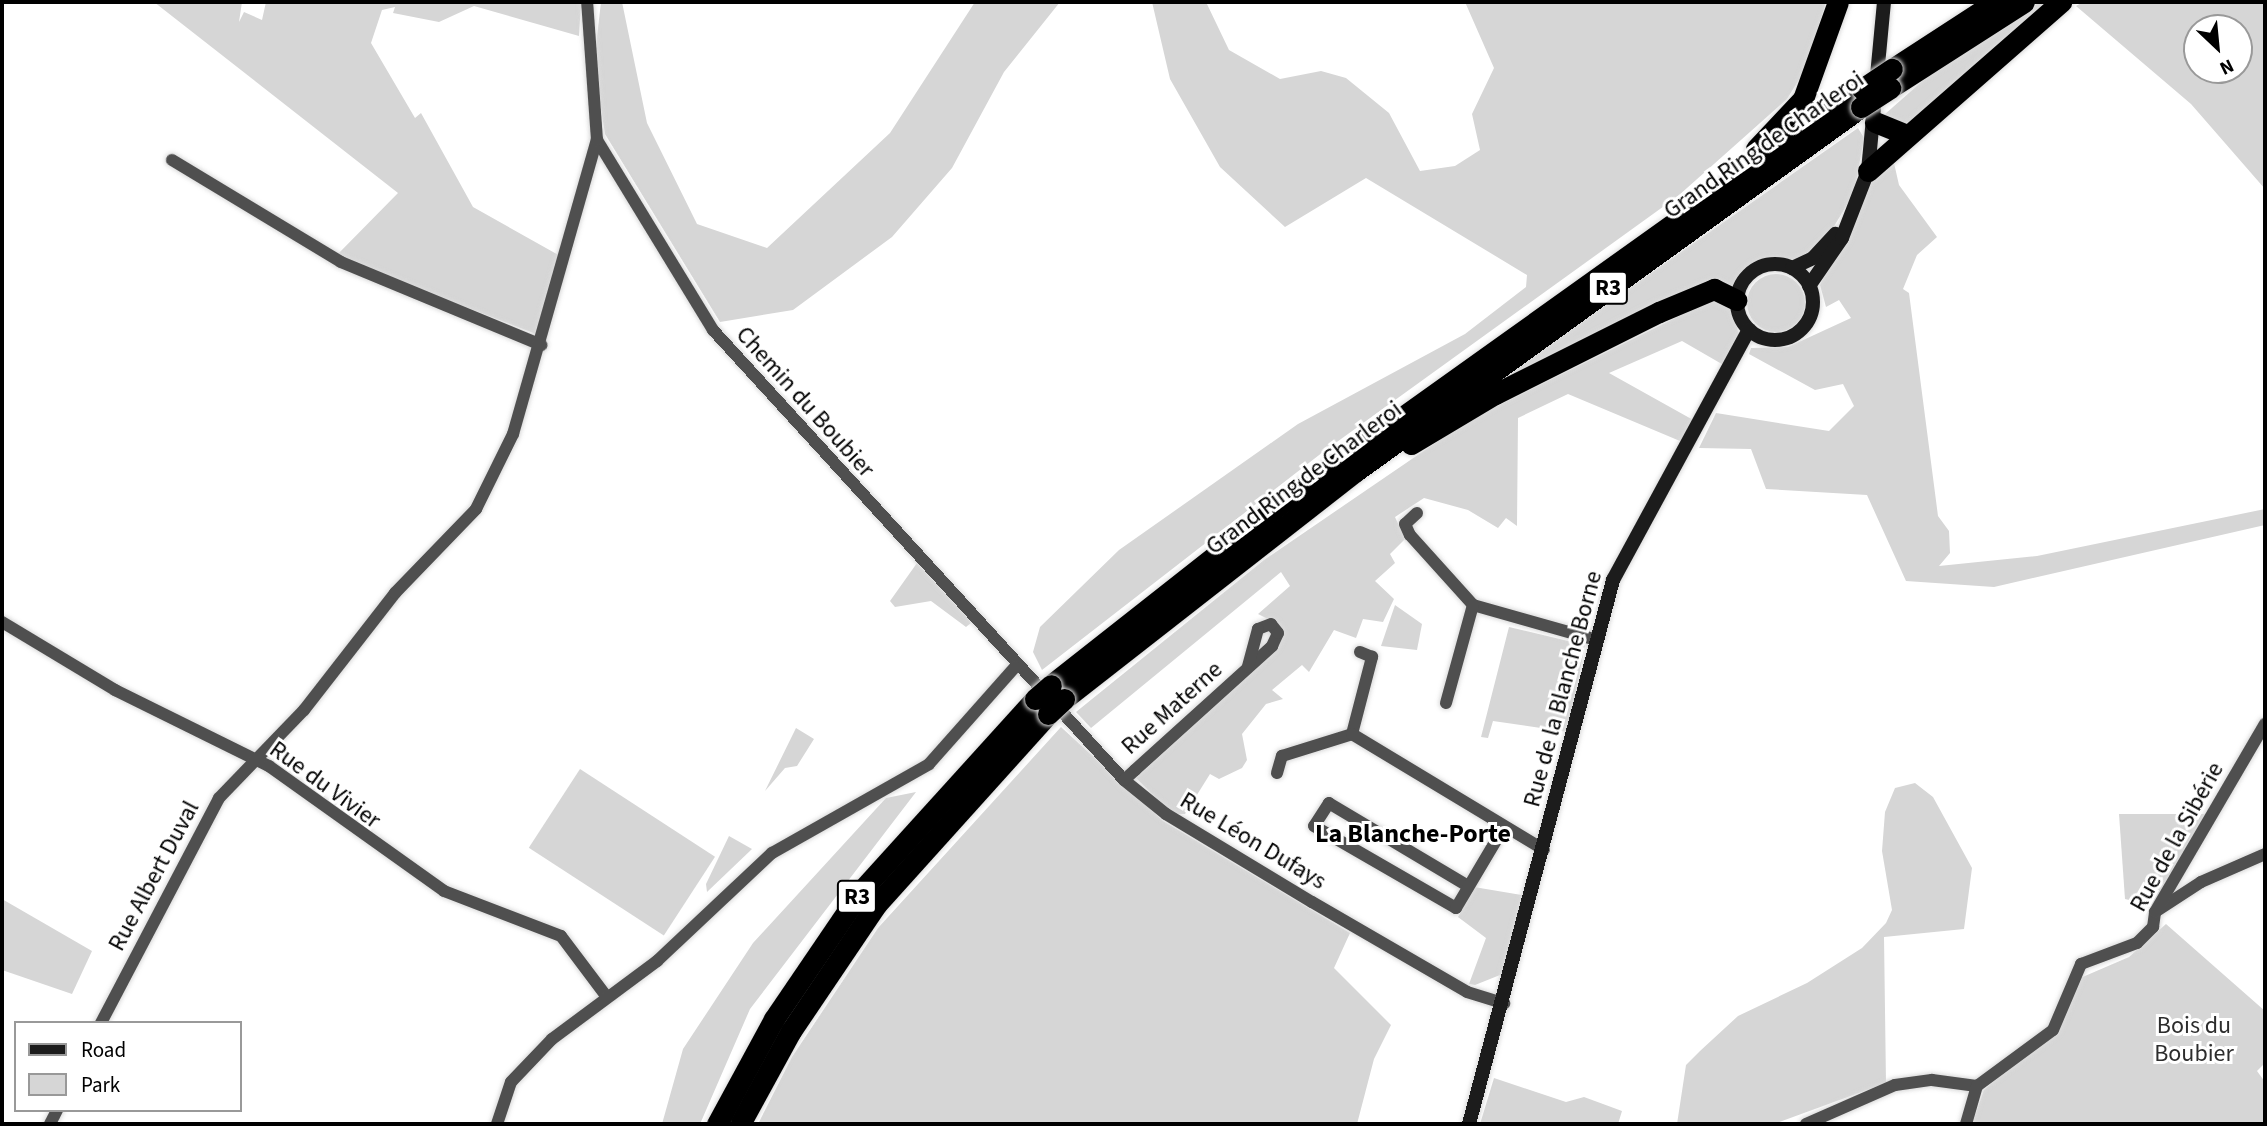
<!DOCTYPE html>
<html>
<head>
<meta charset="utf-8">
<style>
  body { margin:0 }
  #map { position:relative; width:2267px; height:1126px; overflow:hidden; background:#fff; font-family:"Source Sans 3",sans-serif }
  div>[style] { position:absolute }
  .green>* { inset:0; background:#d6d6d6; transform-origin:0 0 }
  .round { border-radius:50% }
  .roads { filter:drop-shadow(0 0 2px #dbdbdb) drop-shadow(0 0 2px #dbdbdb) }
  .street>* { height:12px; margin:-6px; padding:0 6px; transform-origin:6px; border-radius:6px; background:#4f4f4f }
  .secondary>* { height:14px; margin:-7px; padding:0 7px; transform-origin:7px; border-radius:7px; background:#1c1c1c }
  .secondary>.ring { margin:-7px; padding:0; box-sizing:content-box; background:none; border:14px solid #1c1c1c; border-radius:50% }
  .highway>* { height:21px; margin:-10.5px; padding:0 10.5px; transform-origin:10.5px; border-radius:10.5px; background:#000 }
  .bridges { filter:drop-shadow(0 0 2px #dbdbdb) drop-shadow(0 0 2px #dbdbdb) }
  .highway-bridge>* { height:21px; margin:-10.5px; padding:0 10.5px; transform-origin:10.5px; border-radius:10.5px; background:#000 }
  span { translate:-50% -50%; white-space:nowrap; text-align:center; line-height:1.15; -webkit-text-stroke:6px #fff; paint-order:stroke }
  .shield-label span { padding:2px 5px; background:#fff; border:2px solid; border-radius:5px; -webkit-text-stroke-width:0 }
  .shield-label { font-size:23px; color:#000; font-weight:700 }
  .street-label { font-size:24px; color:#000 }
  .park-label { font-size:24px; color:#2d2d2d }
  .neighbourhood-label { font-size:26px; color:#000; font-weight:700 }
  .frame { position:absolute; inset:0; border:4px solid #000; pointer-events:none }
  .legend { position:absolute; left:14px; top:1021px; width:228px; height:91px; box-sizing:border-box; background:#fff; border:2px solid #999; margin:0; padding:9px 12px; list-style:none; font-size:21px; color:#000 }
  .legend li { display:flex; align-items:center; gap:14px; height:35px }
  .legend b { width:35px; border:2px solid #999 }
  .north { position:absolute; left:2183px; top:14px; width:70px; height:70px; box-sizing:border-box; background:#fff; border:2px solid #999; border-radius:50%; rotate:154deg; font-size:19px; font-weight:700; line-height:28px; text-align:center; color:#000 }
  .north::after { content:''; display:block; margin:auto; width:24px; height:32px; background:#000; clip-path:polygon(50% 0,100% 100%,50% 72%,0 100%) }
</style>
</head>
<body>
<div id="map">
  <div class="green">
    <div style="clip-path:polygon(154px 2px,242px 2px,239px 22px,244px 12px,262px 20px,266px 2px,581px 2px,579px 36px,474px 6px,439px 22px,393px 13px,395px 7px,382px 10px,371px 43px,415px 118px,421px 113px,473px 207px,562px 257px,536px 334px,335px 257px,398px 193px)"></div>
    <div style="clip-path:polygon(601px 2px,622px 2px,647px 123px,697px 224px,767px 248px,890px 133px,975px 2px,1060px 2px,1004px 72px,952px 168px,892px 237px,793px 310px,720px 322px,605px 134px,594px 63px)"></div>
    <div style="clip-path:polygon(1152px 2px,1206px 2px,1229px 50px,1280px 79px,1321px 71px,1346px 78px,1389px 113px,1420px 171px,1455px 166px,1480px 150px,1472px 114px,1494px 68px,1465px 2px,1826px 2px,1805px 70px,1787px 99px,1678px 196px,1323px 452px,1042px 670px,1033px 652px,1040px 627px,1119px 550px,1298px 424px,1465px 334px,1526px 287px,1527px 275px,1366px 178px,1285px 227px,1220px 167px,1170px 79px)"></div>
    <div style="clip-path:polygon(2040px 2px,2052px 2px,1907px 128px,1884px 115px,1927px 77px)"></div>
    <div style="clip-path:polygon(evenodd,2083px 2px,2265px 2px,2265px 189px,2191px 104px,2076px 6px,2083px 2px,2197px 28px,2239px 28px,2239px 70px,2197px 70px,2197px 28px)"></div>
    <div style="clip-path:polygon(1858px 128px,1864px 138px,1854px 193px,1827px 238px,1802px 262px,1776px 257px,1758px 262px,1733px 287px,1504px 384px,1503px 377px)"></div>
    <div style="clip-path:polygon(1894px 163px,1899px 185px,1937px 237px,1917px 255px,1903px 289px,1909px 293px,1938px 516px,1949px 531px,1950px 553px,1939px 566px,2037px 556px,2265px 509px,2265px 525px,1994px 587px,1906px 581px,1867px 495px,1766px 489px,1751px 449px,1699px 448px,1716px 413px,1829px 431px,1854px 406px,1843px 384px,1815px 390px,1749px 354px,1751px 348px,1788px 347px,1851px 318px,1839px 300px,1826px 307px,1820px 285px,1877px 172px)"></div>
    <div class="round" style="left:1747px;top:274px;width:58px;height:58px"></div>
    <div style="clip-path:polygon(1718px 297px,1732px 306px,1739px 336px,1727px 367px,1682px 341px,1609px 373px,1695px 421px,1680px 441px,1568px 394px,1518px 418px,1517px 526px,1506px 518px,1498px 528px,1468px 510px,1424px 498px,1395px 517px,1405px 539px,1390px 554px,1395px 563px,1375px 581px,1394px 599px,1383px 622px,1363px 619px,1356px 638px,1334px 630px,1309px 672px,1302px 665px,1272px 690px,1283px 699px,1266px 704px,1242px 734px,1247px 760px,1242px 768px,1219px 779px,1210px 774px,1185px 814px,1172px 814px,1136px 778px,1276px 649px,1274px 622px,1258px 614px,1290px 586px,1281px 572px,1091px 728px,1076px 712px,1264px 560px,1469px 420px)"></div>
    <div style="clip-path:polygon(917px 563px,964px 614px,971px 623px,966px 627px,931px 601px,895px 607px,890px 601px)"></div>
    <div style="clip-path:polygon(1395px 605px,1422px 624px,1417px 650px,1381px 646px)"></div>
    <div style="clip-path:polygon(1509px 627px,1585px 645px,1568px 732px,1493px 721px,1488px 738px,1481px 737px)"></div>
    <div style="clip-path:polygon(1061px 727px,1163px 821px,1350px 933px,1334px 968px,1391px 1025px,1374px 1059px,1357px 1124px,758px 1124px,792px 1057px,878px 928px)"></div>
    <div style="clip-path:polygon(796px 728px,814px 739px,797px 766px,785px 768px,765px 791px)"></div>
    <div style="left:580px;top:769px;width:161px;height:94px;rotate:33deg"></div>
    <div style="clip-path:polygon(1915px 783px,1933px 797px,1972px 868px,1964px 929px,1884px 937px,1886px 1083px,1774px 1124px,1677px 1124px,1686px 1065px,1700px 1051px,1738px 1016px,1807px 983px,1862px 948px,1886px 923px,1892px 910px,1882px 851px,1885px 812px,1895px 788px)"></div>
    <div style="clip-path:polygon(916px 792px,750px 1009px,700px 1124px,662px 1124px,683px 1049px,753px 943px,886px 798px)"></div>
    <div style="clip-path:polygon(2119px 814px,2213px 814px,2158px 907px,2125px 899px)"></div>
    <div style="clip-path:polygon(729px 836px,752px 849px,707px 892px,706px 884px)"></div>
    <div style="clip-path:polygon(1474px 887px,1527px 896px,1505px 973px,1475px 985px,1469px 984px,1486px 938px,1458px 917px)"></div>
    <div style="clip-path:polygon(2px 899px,92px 951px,72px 994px,2px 970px)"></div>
    <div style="clip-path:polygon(2166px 924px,2265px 1011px,2265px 1063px,2257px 1071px,2265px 1082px,2265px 1124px,1972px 1124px,1984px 1090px,2064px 1020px,2078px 979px,2129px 957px)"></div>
    <div style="clip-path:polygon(1494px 1078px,1566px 1102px,1584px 1097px,1622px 1111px,1618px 1124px,1480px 1124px)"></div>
  </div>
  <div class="roads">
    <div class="street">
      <div style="left:597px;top:140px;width:223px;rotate:58.6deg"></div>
      <div style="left:713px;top:330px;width:609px;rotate:47.59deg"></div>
      <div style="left:1124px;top:780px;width:54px;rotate:39deg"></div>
      <div style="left:1166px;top:814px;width:170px;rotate:31.1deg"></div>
      <div style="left:1312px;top:902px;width:179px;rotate:30.1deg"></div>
      <div style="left:1467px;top:992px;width:39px;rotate:17deg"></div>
      <div style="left:172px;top:160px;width:197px;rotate:31.1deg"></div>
      <div style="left:341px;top:262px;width:217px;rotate:22.5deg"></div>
      <div style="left:1417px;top:513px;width:16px;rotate:137deg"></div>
      <div style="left:1405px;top:524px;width:12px;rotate:66deg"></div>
      <div style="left:1410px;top:535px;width:94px;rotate:48deg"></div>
      <div style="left:1473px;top:605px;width:129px;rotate:15.8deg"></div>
      <div style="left:2px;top:622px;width:132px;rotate:31deg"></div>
      <div style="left:115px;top:690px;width:172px;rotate:26.3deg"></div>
      <div style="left:269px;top:766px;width:215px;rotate:35.5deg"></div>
      <div style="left:444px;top:891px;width:125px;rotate:21deg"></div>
      <div style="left:561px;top:936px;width:75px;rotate:53.1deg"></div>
      <div style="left:1446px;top:703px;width:102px;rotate:-74.6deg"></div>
      <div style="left:1352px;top:734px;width:80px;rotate:-75.4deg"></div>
      <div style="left:1372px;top:657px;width:13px;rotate:-157deg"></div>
      <div style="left:1277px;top:773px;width:18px;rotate:-74deg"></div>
      <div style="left:1282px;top:756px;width:73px;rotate:-17.4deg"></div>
      <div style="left:1352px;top:734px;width:224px;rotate:31.1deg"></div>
      <div style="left:1124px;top:780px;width:15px;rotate:-42deg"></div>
      <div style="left:1135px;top:770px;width:185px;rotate:-42.1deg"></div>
      <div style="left:1272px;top:646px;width:14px;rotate:-65deg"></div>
      <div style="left:1278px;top:633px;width:11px;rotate:-128deg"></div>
      <div style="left:1271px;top:624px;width:14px;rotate:159deg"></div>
      <div style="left:1258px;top:629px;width:39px;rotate:105deg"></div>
      <div style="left:1468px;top:886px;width:162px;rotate:-149.2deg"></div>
      <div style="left:1329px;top:803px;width:27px;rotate:123deg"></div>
      <div style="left:1314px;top:826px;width:164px;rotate:30deg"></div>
      <div style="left:1456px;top:908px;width:94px;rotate:-59.3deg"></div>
      <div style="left:2155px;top:912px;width:55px;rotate:-33.1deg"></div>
      <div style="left:2201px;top:882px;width:70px;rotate:-23.6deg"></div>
      <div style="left:101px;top:1023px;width:254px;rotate:-62.3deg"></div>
      <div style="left:219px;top:798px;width:122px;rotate:-46deg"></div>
      <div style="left:304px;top:710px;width:148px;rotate:-52.1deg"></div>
      <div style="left:395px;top:593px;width:117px;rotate:-46deg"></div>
      <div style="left:476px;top:509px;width:84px;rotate:-63.7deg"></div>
      <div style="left:513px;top:434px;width:306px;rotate:-74.1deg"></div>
      <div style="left:597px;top:140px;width:138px;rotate:-94.1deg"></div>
      <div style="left:50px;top:1124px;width:16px;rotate:-63deg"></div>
      <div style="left:497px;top:1124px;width:44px;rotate:-71.6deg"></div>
      <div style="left:511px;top:1082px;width:59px;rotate:-46.4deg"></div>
      <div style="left:552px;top:1039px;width:131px;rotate:-36.6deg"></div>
      <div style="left:657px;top:961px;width:158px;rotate:-43.2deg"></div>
      <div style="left:772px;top:853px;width:180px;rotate:-29.5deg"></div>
      <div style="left:929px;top:764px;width:130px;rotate:-48.4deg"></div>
      <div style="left:1806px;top:1124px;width:97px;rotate:-23.7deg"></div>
      <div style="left:1895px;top:1085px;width:37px;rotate:-8deg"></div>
      <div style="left:1932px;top:1080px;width:45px;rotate:7.6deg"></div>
      <div style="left:1977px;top:1086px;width:94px;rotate:-36.4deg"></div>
      <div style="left:2053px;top:1030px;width:72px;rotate:-67deg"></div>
      <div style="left:2081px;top:964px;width:60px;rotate:-20.6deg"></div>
      <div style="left:2137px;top:943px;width:23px;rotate:-45deg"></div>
      <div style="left:2153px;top:927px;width:15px;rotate:-82deg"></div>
      <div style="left:2155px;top:912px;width:218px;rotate:-59.7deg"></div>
      <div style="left:1966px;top:1124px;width:40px;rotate:-74deg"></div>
    </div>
    <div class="secondary">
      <div class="ring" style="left:1737px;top:264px;width:62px;height:62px"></div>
      <div style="left:1792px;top:268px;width:23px;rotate:-25deg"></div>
      <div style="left:1813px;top:258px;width:33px;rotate:-47deg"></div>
      <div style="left:1809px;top:286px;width:58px;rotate:-55.5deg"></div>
      <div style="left:1842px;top:238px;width:72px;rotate:-68.8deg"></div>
      <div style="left:1868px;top:171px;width:170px;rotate:-84.6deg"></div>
      <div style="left:1469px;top:1124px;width:563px;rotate:-75.17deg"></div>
      <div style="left:1613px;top:580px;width:285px;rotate:-61.5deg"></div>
    </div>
    <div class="highway">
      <div style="left:1892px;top:69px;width:123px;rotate:-33deg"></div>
      <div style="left:1890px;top:88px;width:159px;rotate:-32.7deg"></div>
      <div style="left:1875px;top:122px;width:35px;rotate:22deg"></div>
      <div style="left:1756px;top:149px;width:69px;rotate:-46.8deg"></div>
      <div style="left:1803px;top:99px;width:103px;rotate:-70.2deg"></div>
      <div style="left:1868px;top:171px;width:257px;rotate:-41.2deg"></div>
      <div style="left:1411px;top:444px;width:98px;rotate:-30.8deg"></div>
      <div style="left:1495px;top:394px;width:183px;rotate:-26.6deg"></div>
      <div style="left:1659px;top:312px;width:60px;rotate:-22.7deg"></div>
      <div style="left:1714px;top:289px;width:25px;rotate:26deg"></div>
      <div style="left:1051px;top:685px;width:303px;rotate:-38.2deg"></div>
      <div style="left:1289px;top:498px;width:704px;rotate:-35.52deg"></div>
      <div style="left:1064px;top:699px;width:370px;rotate:-38deg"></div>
      <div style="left:1356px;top:471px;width:623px;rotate:-35.78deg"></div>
      <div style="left:717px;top:1124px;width:119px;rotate:-61.5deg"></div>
      <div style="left:774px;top:1019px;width:155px;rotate:-55.8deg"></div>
      <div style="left:861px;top:891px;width:259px;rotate:-47.8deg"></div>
      <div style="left:740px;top:1124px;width:106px;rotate:-61.3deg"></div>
      <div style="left:791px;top:1031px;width:152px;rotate:-56deg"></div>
      <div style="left:876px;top:905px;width:257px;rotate:-48deg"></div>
    </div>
  </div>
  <div class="bridges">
    <div class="highway-bridge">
      <div style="left:1862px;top:89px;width:36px;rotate:-34deg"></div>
      <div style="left:1861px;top:107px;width:35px;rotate:-33deg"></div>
      <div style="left:1035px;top:699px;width:21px;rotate:-41deg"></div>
      <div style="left:1048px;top:714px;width:22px;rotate:-43deg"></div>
    </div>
  </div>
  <div class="shield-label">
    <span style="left:1608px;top:288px">R3</span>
    <span style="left:857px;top:897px">R3</span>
  </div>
  <div class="street-label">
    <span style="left:1764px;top:145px;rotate:-35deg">Grand Ring de Charleroi</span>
    <span style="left:805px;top:402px;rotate:48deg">Chemin du Boubier</span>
    <span style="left:1304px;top:478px;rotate:-37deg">Grand Ring de Charleroi</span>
    <span style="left:1563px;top:689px;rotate:-75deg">Rue de la Blanche Borne</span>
    <span style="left:1172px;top:708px;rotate:-42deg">Rue Materne</span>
    <span style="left:325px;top:785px;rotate:36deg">Rue du Vivier</span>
    <span style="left:2177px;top:837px;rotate:-61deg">Rue de la Sibérie</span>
    <span style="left:1253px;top:841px;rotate:31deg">Rue Léon Dufays</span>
    <span style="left:154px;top:876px;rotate:-62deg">Rue Albert Duval</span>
  </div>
  <div class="park-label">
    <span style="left:2194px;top:1040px">Bois du<br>Boubier</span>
  </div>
  <div class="neighbourhood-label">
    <span style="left:1413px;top:834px">La Blanche-Porte</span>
  </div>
  <div class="frame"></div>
  <ul class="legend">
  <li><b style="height:9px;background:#1c1c1c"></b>Road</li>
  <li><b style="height:19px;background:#d6d6d6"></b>Park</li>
  </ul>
  <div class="north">N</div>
</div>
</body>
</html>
